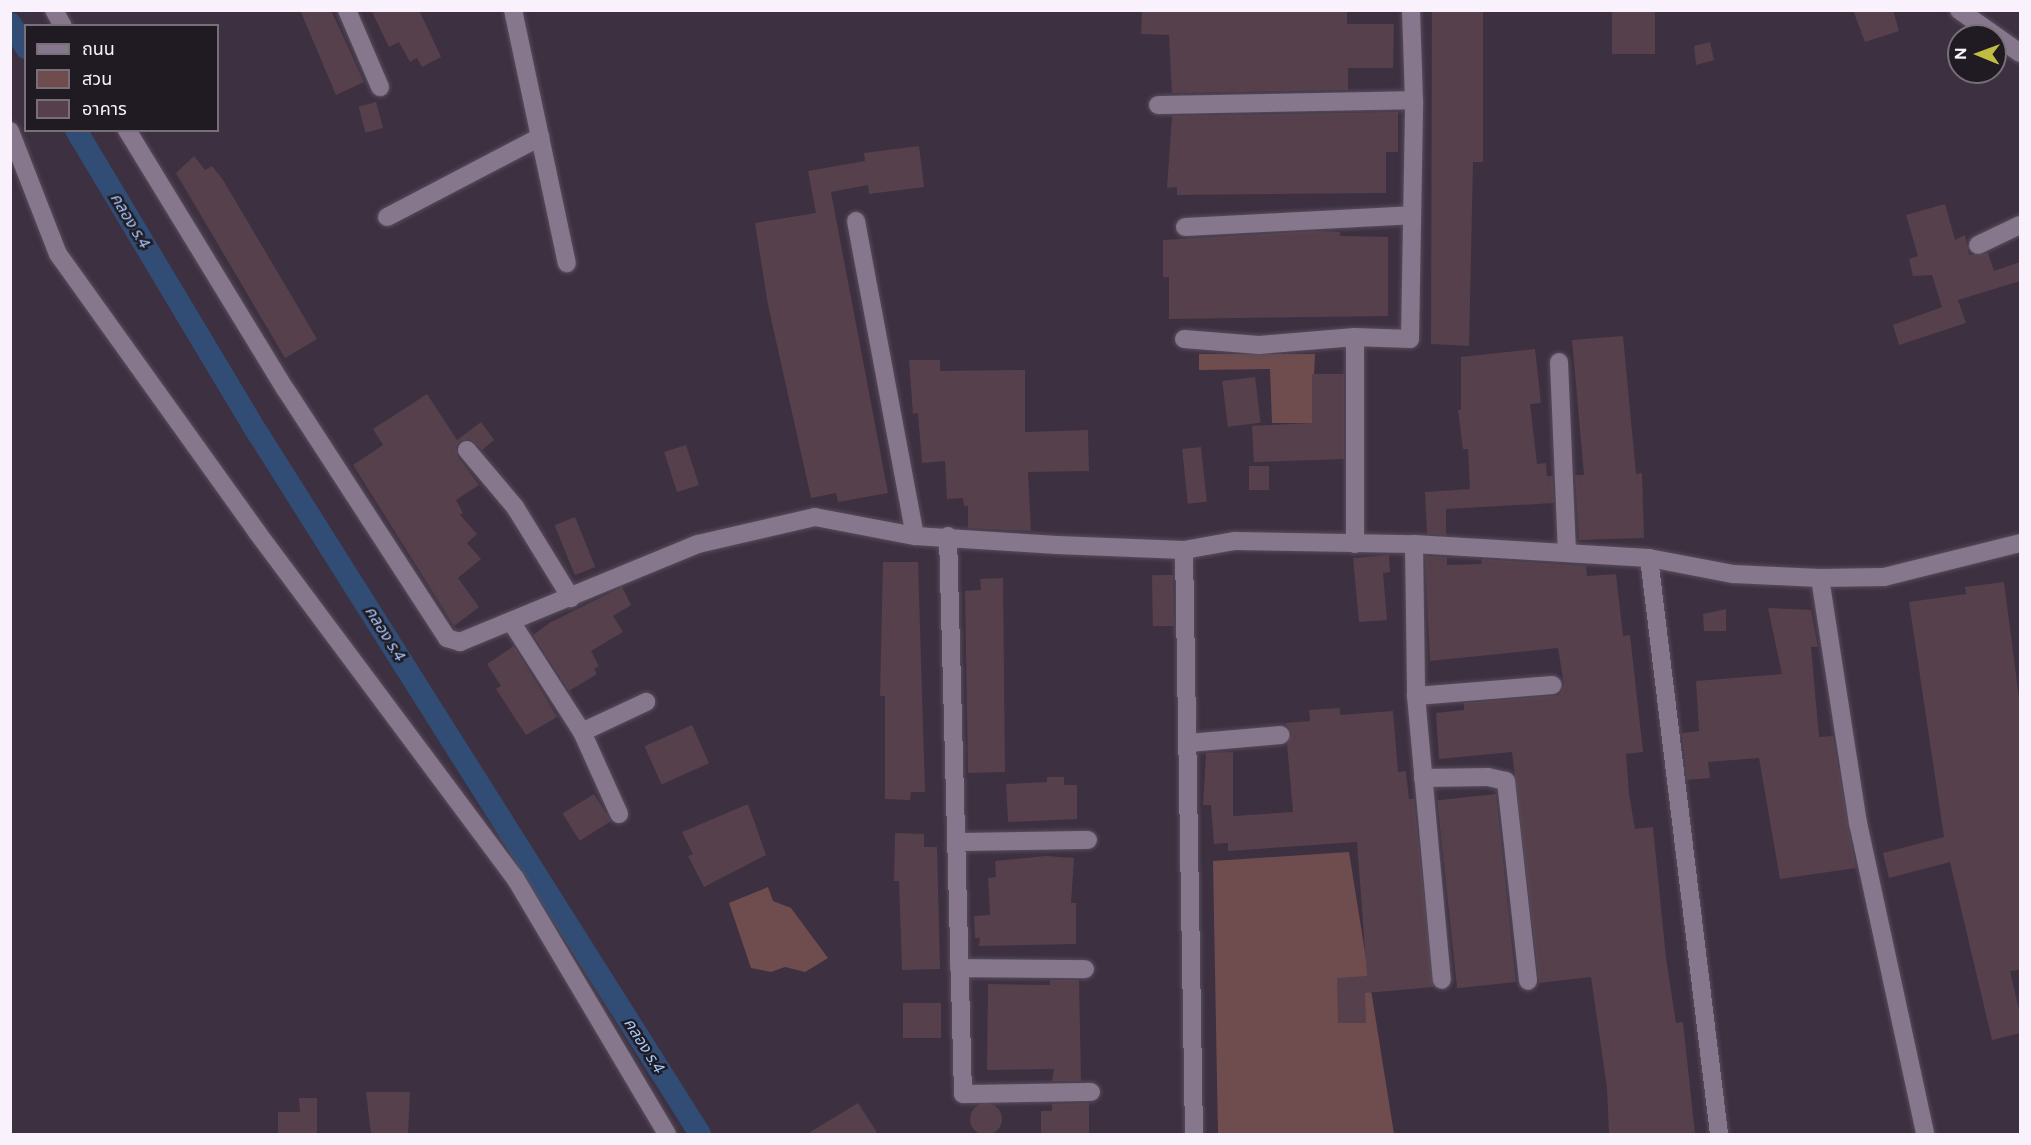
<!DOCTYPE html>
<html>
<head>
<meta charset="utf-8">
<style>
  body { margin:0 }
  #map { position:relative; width:2031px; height:1145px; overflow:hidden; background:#3d3041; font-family:Figtree,"Noto Sans Thai",sans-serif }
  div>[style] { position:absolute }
  .green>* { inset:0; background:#6f4d4e }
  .canal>* { height:22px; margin:-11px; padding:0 11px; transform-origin:11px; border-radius:11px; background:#314d75 }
  .building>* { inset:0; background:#56404b; transform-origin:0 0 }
  .round { border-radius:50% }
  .roads { filter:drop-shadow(0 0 2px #574c5b) drop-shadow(0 0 2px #574c5b) }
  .minor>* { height:18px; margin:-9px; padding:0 9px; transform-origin:9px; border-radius:9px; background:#86778c }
  .tertiary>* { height:18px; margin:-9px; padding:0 9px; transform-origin:9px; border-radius:9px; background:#86778c }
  span { translate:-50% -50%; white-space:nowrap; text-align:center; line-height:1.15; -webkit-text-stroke:5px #201a22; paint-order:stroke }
  .water-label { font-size:16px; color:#a4c9fd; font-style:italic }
  .frame { position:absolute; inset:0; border:12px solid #f9f1fc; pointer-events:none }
  .legend { position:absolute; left:24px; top:24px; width:195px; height:108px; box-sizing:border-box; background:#201a22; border:2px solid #777079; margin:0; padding:8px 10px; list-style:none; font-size:18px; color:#f9f1fc }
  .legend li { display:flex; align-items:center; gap:12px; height:30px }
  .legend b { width:30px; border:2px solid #777079 }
  .north { position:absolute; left:1947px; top:24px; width:60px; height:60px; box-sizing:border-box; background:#201a22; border:2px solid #777079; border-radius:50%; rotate:271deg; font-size:16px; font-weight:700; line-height:24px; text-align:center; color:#f9f1fc }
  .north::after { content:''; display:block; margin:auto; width:21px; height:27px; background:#c0be41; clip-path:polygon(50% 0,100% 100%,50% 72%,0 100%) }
</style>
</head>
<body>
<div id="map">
  <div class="green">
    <div style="clip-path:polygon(1199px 354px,1315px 354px,1312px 423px,1272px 423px,1270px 369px,1199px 370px)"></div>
    <div style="clip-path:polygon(1349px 852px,1394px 1134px,1218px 1134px,1213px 861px)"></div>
    <div style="clip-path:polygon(768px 887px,773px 901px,791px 908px,828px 958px,805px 972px,785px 967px,771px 972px,751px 968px,729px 903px)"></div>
  </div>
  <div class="canal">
    <div style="left:10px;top:23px;width:30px;rotate:57deg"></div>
    <div style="left:76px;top:130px;width:352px;rotate:59.1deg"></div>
    <div style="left:257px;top:432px;width:830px;rotate:57.75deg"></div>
  </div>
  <div class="building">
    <div style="clip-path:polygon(300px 10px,331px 10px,364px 82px,336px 95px)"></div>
    <div style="clip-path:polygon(371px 10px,419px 10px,441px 57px,422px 67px,417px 58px,410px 62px,399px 42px,389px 47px)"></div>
    <div style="clip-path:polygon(1142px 10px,1347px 10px,1347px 24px,1394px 24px,1393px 68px,1348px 68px,1348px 90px,1172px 93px,1169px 35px,1141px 34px)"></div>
    <div style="clip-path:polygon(1432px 10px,1483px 10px,1483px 162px,1473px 162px,1469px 346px,1431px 344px)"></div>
    <div style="left:1612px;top:10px;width:43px;height:44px"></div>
    <div style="clip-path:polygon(1853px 10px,1893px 10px,1899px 31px,1865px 42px)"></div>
    <div style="clip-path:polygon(1710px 42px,1714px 60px,1696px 65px,1694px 46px)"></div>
    <div style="left:376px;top:102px;width:27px;height:18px;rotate:75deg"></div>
    <div style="clip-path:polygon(1398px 112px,1398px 152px,1386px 152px,1386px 193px,1177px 195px,1177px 187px,1167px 188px,1172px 116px)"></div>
    <div style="clip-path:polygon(919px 146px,924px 187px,869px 194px,868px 185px,831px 192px,888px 493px,838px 502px,836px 493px,811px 498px,768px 305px,755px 223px,816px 213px,808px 171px,865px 161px,864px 153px)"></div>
    <div style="clip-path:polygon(194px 156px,205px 170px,212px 166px,223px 180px,317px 339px,285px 358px,176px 173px)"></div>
    <div style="clip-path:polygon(1945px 204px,1955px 240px,1965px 235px,1969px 255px,1988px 253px,1994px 271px,2020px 262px,2020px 281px,1958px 300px,1966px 323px,1899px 345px,1893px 325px,1942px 307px,1932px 275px,1913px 276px,1909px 259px,1918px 256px,1906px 215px)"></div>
    <div style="clip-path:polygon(1314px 231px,1340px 232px,1340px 236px,1388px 237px,1388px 316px,1169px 319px,1169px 277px,1163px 277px,1163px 240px)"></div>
    <div style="clip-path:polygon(1623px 336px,1636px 474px,1642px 473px,1644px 538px,1579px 540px,1575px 475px,1584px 475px,1572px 340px)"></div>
    <div style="clip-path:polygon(1535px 349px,1541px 403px,1530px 404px,1537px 464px,1546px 463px,1547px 476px,1553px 476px,1554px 503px,1446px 509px,1446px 535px,1427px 534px,1425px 492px,1470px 489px,1468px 449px,1463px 449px,1458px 410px,1461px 410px,1461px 357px)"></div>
    <div style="clip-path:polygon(909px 360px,940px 360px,940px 371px,1025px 370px,1025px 432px,1088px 430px,1089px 471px,1028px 472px,1031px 531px,968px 528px,968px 506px,964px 506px,963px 498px,947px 499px,945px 461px,922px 463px,918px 413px,913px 414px)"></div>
    <div style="clip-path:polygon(1312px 374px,1344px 374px,1344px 459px,1254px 462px,1252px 426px,1312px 423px)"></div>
    <div style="left:1255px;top:377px;width:46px;height:33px;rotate:83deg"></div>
    <div style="clip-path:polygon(427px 394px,457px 440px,481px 422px,494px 440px,482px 450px,470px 439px,460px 441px,456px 447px,458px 457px,479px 485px,456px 500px,463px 513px,460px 515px,477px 534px,467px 543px,481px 559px,458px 578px,479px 607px,454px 626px,353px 465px,383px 445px,373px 429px)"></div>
    <div style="left:686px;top:445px;width:42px;height:23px;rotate:72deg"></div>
    <div style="left:1201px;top:447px;width:55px;height:19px;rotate:84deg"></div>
    <div style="left:1249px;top:466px;width:20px;height:24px"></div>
    <div style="left:575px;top:517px;width:54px;height:22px;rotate:68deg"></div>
    <div style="clip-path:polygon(1389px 555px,1390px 572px,1383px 573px,1387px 620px,1359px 622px,1353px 558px)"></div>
    <div style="clip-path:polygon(1425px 556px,1447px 557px,1447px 565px,1481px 564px,1482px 559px,1586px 566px,1587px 576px,1616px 574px,1623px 636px,1630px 635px,1643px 752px,1626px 754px,1629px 794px,1635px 829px,1653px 827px,1666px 958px,1676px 1023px,1683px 1022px,1695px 1134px,1609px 1134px,1607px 1088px,1591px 977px,1539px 983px,1512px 752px,1439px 759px,1436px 713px,1464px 710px,1464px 703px,1559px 695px,1564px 685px,1558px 648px,1430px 661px)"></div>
    <div style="clip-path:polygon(883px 562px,918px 562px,925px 792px,911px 792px,910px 800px,885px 799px,885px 696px,880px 696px)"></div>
    <div style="left:1173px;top:575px;width:51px;height:21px;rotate:89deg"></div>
    <div style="clip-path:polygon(1003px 578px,1005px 772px,968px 773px,965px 591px,981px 590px,980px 579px)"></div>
    <div style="clip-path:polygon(2004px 582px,2020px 706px,2020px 970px,2010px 971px,2020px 1014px,2020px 1033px,1992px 1040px,1950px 862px,1889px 878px,1883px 853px,1944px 837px,1909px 602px,1966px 594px,1965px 587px)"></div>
    <div style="clip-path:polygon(622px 587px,631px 605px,613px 616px,623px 632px,591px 651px,599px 666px,594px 669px,597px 674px,569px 691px,533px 635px,551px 622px)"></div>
    <div style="clip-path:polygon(1768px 608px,1811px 610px,1818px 647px,1811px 647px,1819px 737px,1833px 736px,1856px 868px,1780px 879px,1759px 758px,1708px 762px,1710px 778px,1687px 780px,1682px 733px,1699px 731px,1696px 681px,1782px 674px)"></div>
    <div style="clip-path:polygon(1726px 609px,1726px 631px,1704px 631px,1703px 614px)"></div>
    <div style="clip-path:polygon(514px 646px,557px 717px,526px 735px,496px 689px,501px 686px,487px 664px)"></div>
    <div style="clip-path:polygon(1340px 708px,1340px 715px,1393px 711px,1398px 772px,1406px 771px,1409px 799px,1414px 799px,1434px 987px,1365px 993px,1366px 1023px,1338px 1023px,1337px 978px,1367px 976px,1357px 842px,1228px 851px,1228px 843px,1214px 844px,1211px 805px,1203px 805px,1206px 753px,1233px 752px,1233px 816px,1293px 812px,1287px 744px,1292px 733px,1285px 723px,1310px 721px,1309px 710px)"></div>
    <div style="left:692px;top:725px;width:42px;height:52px;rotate:66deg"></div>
    <div style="clip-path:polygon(1047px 777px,1064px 777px,1064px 785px,1077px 785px,1077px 819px,1008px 822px,1006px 784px,1047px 782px)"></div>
    <div style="left:594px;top:794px;width:32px;height:37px;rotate:58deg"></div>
    <div style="left:1496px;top:794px;width:189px;height:59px;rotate:84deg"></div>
    <div style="clip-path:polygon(748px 804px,766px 855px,704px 887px,688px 856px,693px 854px,682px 832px)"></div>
    <div style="clip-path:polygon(895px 833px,924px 834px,924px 847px,937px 847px,940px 969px,902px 970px,899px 881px,894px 881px)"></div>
    <div style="clip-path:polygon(1046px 856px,1074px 858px,1071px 903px,1076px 903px,1076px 944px,979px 946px,980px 938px,975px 938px,974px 916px,990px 915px,988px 878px,996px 877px,995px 861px)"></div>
    <div style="clip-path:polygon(1050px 980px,1079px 980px,1081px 1081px,1052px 1081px,1054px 1069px,987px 1070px,988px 984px,1050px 985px)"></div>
    <div style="left:903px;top:1003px;width:38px;height:35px"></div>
    <div style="clip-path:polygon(366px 1092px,410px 1092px,408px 1134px,371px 1134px)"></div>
    <div style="clip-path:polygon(299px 1098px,317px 1098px,317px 1134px,278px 1134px,278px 1112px,300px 1112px)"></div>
    <div style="clip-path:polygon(858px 1103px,878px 1134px,807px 1134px)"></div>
    <div style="clip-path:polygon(1089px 1103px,1089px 1134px,1041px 1134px,1041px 1111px,1052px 1111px,1052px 1104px)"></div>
    <div class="round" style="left:970px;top:1103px;width:32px;height:32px"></div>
  </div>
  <div class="roads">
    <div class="minor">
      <div style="left:54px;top:10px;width:18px;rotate:61deg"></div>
      <div style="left:347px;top:10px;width:84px;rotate:66.8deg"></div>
      <div style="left:513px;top:10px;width:259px;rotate:78deg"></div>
      <div style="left:1158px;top:105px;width:256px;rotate:-1.1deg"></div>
      <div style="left:127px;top:130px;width:305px;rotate:58.6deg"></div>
      <div style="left:286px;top:390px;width:296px;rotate:57deg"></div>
      <div style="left:447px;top:638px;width:14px;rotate:17deg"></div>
      <div style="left:460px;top:642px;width:257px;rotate:-22.4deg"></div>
      <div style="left:698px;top:544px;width:120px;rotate:-13deg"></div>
      <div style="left:815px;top:517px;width:102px;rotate:10.8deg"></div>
      <div style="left:915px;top:536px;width:142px;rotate:3.6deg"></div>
      <div style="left:1057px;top:545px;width:127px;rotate:2.3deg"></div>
      <div style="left:1184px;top:550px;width:52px;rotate:-10deg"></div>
      <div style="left:1235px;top:541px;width:179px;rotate:1deg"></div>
      <div style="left:1414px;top:544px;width:235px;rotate:3.4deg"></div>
      <div style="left:1649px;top:558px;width:86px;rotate:10.8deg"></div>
      <div style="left:1733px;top:574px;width:87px;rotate:2.6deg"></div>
      <div style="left:1820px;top:578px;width:64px;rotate:-0.9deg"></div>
      <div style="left:1884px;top:577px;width:140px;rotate:-14deg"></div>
      <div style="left:10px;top:131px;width:132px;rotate:68.7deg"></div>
      <div style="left:58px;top:254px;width:342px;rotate:54.4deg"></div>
      <div style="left:257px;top:532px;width:432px;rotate:53.3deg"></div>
      <div style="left:515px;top:878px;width:298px;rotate:59.3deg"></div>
      <div style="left:387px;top:217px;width:173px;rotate:-27.6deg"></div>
      <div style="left:856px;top:221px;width:320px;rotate:79.4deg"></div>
      <div style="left:1185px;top:227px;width:227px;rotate:-3deg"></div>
      <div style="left:1978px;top:245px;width:47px;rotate:-25.5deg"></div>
      <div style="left:1184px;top:339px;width:75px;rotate:4.6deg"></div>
      <div style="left:1259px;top:345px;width:96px;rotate:-4.8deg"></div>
      <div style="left:1559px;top:362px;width:189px;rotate:87.6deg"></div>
      <div style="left:467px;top:450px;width:75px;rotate:49.9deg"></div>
      <div style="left:515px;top:507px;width:107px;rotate:58.4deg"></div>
      <div style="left:948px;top:536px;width:558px;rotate:88.46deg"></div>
      <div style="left:963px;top:1094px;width:128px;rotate:-0.9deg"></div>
      <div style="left:1355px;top:544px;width:207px;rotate:-90deg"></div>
      <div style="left:1355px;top:337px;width:55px;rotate:2.1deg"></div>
      <div style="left:1410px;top:339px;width:239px;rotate:-89deg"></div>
      <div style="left:1414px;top:100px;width:90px;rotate:-91.9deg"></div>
      <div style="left:1414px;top:544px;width:152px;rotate:89.2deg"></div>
      <div style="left:1416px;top:696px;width:285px;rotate:84.8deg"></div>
      <div style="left:1184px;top:550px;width:584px;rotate:89.02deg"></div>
      <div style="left:1649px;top:558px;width:580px;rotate:83.07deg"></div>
      <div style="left:1820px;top:578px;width:248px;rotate:81.2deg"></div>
      <div style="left:1858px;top:823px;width:318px;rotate:77.8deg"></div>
      <div style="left:512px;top:623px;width:130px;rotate:57.3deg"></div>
      <div style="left:582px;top:732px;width:90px;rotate:65.7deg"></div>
      <div style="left:1416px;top:696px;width:137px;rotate:-4.6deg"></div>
      <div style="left:582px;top:732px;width:71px;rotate:-25.1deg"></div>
      <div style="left:1189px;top:743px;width:92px;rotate:-5deg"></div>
      <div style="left:1423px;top:778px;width:65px;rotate:-0.9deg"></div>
      <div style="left:1488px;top:777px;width:18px;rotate:13deg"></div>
      <div style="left:1506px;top:781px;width:201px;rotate:83.7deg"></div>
      <div style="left:956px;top:842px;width:132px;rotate:-0.9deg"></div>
      <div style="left:959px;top:968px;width:126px;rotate:0.5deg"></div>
    </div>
    <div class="tertiary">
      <div style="left:1959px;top:10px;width:75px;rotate:35.2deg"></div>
    </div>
  </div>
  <div class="water-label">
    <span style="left:130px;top:221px;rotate:59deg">คลอง ร.4</span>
    <span style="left:385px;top:634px;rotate:58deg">คลอง ร.4</span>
    <span style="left:644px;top:1046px;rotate:58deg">คลอง ร.4</span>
  </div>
  <div class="frame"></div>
  <ul class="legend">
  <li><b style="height:8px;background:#86778c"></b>ถนน</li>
  <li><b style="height:16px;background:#6f4d4e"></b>สวน</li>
  <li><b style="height:16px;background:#56404b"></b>อาคาร</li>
  </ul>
  <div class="north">N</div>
</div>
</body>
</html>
